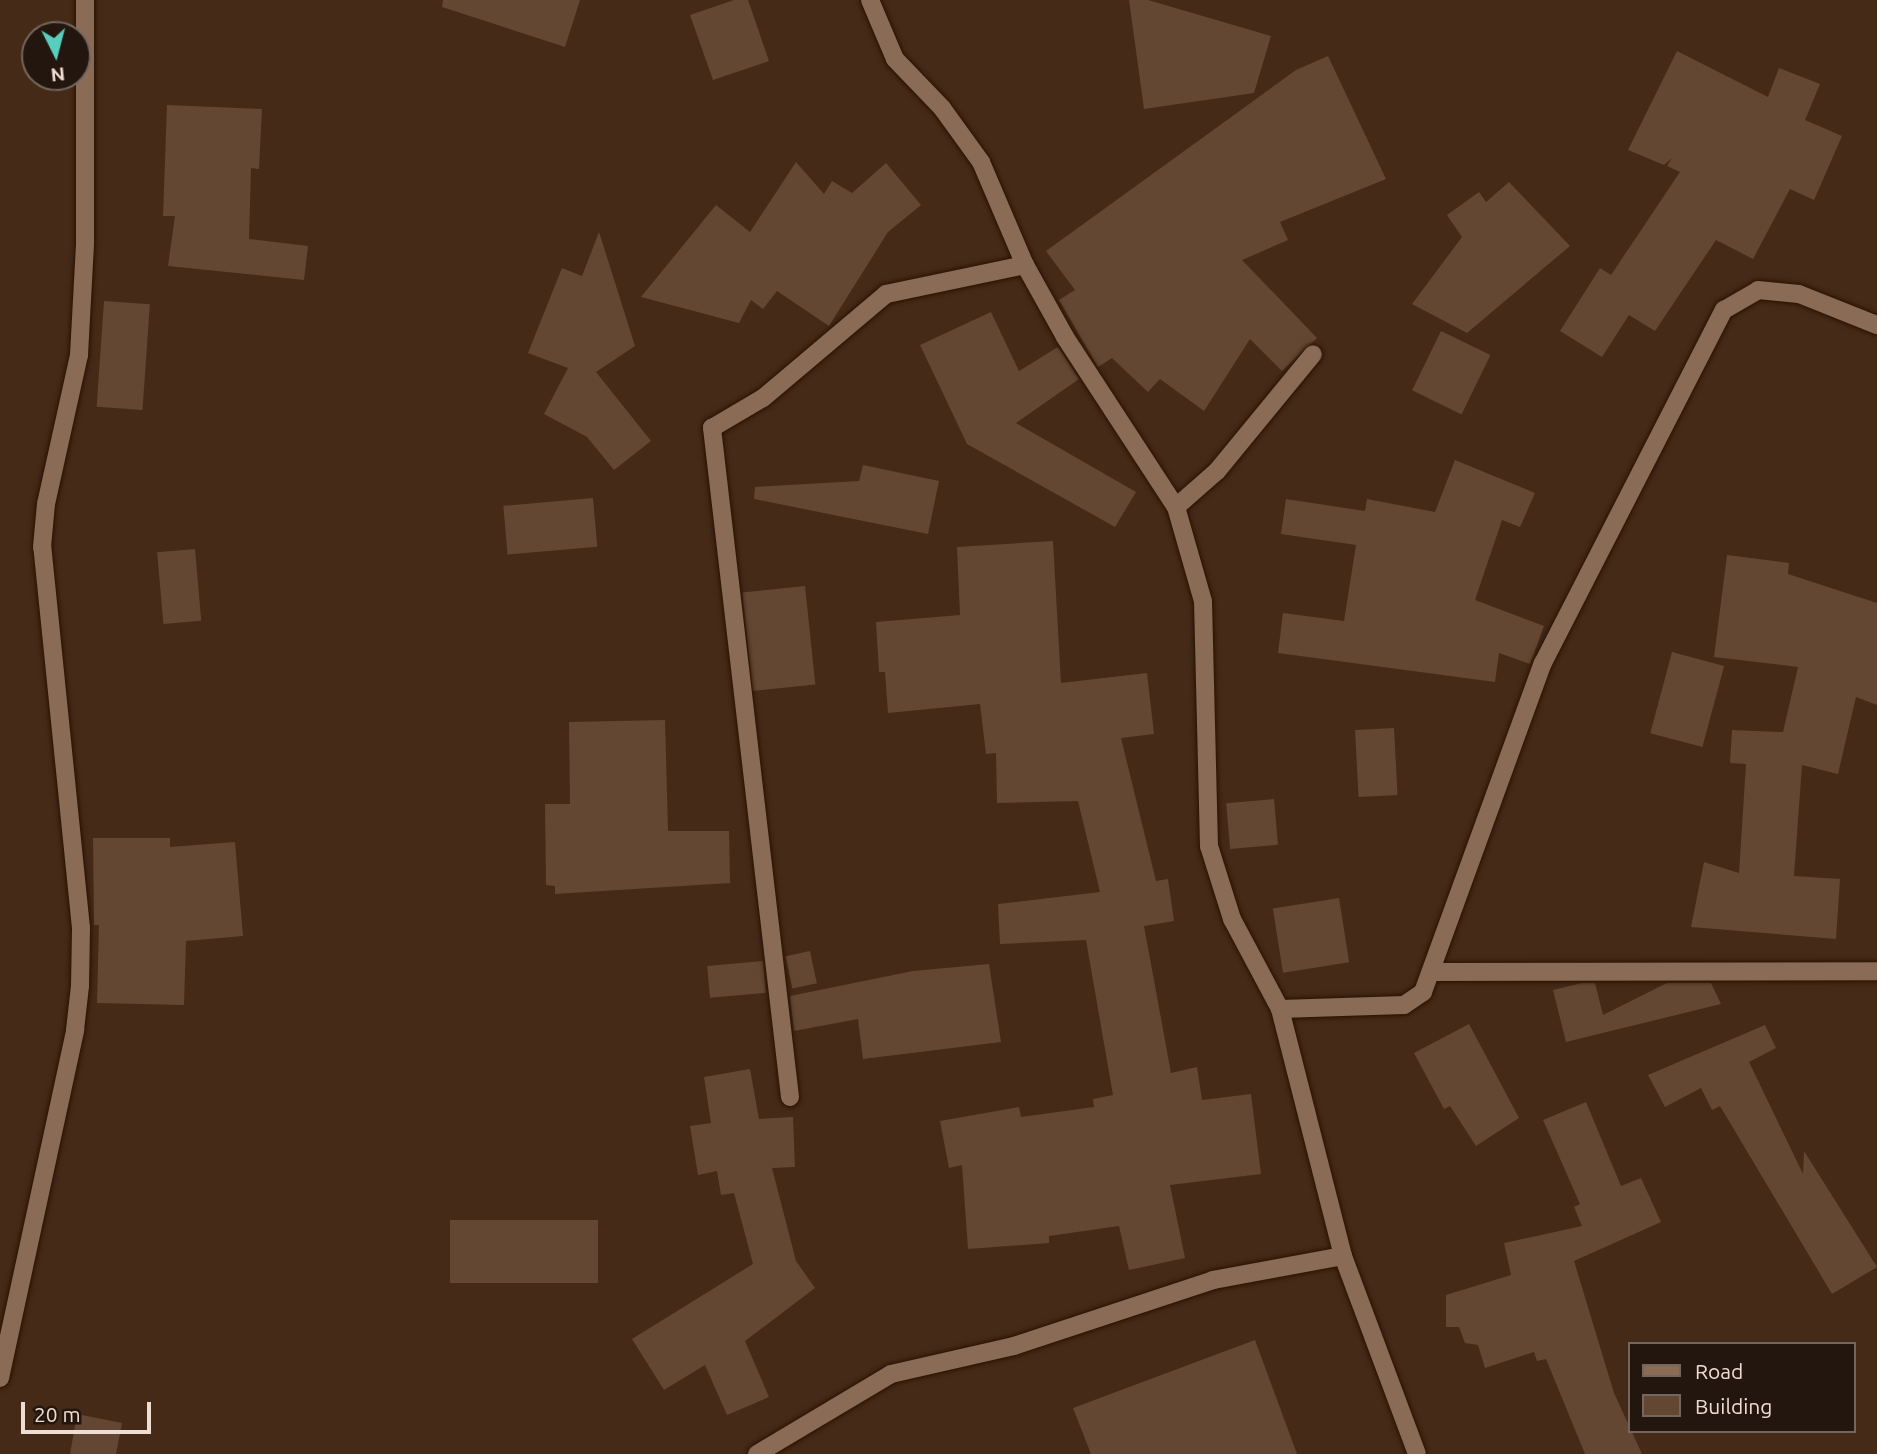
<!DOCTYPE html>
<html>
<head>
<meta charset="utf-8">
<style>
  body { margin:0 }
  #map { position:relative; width:1877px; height:1454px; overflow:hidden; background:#452a17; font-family:Ubuntu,sans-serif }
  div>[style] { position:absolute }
  .building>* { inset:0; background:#634733; transform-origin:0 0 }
  .roads { filter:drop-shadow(0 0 2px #2a1201) drop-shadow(0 0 2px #2a1201) }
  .minor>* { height:18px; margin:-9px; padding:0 9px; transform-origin:9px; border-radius:9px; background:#896b56 }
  span { translate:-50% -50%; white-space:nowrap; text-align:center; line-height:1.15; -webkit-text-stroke:5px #22160e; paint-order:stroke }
  .legend { position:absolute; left:1628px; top:1342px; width:228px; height:91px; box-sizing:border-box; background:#22160e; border:2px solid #74665c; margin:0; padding:9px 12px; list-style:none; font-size:21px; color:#efddd2 }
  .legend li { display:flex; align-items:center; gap:14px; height:35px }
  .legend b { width:35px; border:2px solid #74665c }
  .north { position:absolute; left:21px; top:21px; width:70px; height:70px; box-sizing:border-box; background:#22160e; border:2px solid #74665c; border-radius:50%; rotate:174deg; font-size:19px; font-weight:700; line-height:28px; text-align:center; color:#efddd2 }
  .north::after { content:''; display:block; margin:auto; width:24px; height:32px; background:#59cebe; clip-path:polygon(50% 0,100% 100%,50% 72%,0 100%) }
  .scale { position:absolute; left:21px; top:1402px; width:130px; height:32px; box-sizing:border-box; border:4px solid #efddd2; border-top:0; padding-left:9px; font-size:21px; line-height:24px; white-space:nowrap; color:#efddd2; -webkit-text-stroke:5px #22160e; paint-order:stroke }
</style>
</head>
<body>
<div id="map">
  <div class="building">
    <div style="clip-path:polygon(443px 0,580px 0,565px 47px,442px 7px)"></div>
    <div style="clip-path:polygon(734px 0,748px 0,769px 61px,713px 80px,690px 15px)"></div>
    <div style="clip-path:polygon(1129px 0,1148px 0,1271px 36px,1254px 93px,1144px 109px)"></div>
    <div style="clip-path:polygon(1677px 51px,1768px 97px,1779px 68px,1820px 84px,1805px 120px,1842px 136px,1814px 200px,1790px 189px,1753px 259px,1716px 240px,1655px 331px,1629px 315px,1602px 357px,1560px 331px,1600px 268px,1611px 275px,1680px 172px,1667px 166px,1672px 158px,1664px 165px,1628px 150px)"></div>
    <div style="clip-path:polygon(1328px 56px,1386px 179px,1280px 222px,1288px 240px,1242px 260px,1317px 338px,1282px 371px,1250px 339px,1204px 411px,1160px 379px,1148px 392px,1112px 358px,1098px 367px,1059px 300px,1075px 290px,1046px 251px,1296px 70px)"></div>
    <div style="clip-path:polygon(167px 105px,262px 109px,259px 169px,251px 168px,249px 239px,308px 246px,304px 280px,168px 266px,175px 216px,163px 216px)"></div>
    <div style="clip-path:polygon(796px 162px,824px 194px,832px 181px,852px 193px,886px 163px,921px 205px,888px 232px,829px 326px,777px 291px,763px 309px,751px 300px,739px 323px,641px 297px,716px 205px,750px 232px)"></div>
    <div style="clip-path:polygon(1509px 182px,1570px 246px,1467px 333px,1412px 304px,1462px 237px,1447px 215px,1479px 192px,1486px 202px)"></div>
    <div style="clip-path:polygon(599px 232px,635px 346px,596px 372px,651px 441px,614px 470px,587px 437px,544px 414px,568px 368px,528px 353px,562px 268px,582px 276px)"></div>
    <div style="left:104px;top:301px;width:46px;height:106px;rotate:4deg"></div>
    <div style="clip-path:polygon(991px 312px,1019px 371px,1058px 347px,1079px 379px,1016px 423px,1136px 492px,1115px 527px,967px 444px,920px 345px)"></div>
    <div style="left:1441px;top:331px;width:55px;height:66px;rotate:26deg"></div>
    <div style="clip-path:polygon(1455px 460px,1535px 493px,1520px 527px,1502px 520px,1475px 600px,1544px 626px,1530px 664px,1499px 653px,1495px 682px,1278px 653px,1283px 613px,1344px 621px,1356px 545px,1281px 534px,1286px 499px,1365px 511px,1367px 499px,1435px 512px)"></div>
    <div style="clip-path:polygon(863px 465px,939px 481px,928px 534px,754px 499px,755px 487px,859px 481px)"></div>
    <div style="left:593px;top:498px;width:49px;height:90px;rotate:85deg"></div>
    <div style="clip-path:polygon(1053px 541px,1061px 683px,1147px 673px,1154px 734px,1121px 738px,1156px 881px,1168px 879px,1174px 921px,1144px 926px,1171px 1073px,1197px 1067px,1202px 1100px,1251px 1094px,1261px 1174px,1170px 1185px,1185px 1258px,1129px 1270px,1119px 1226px,1049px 1236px,1049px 1243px,968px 1249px,962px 1165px,949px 1168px,940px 1121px,1019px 1107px,1021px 1117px,1094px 1107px,1093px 1099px,1113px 1095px,1086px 940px,1000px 944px,998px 904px,1100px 892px,1078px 801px,997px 803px,996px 753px,986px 754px,980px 704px,888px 713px,885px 672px,879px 672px,876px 622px,960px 615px,957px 547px)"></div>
    <div style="left:195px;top:549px;width:72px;height:38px;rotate:85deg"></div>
    <div style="clip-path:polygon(1727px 555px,1789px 563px,1788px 574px,1877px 603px,1877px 705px,1856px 697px,1838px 774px,1802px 765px,1794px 876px,1840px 879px,1836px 939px,1691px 927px,1704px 862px,1739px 873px,1746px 764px,1730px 763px,1732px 730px,1783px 732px,1798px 667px,1714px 657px)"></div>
    <div style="left:805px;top:586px;width:99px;height:63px;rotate:84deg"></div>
    <div style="left:1672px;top:652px;width:54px;height:84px;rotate:15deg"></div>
    <div style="clip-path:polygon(665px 720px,668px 831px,729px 831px,730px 883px,555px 894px,555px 886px,546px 885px,545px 804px,570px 804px,569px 722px)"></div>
    <div style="left:1394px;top:728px;width:67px;height:39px;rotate:87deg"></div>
    <div style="left:1274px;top:799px;width:46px;height:48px;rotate:85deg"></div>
    <div style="clip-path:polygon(93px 838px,170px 838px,170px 847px,235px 842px,243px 936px,186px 941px,184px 1005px,97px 1003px,99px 925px,94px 925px)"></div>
    <div style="left:1339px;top:898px;width:65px;height:67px;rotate:81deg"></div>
    <div style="left:810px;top:951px;width:33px;height:25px;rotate:78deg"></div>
    <div style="left:763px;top:961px;width:32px;height:56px;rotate:85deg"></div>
    <div style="clip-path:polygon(989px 964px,1001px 1042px,863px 1059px,858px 1019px,794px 1031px,790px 996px,913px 971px)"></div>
    <div style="clip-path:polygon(1582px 983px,1595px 983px,1603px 1015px,1667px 983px,1711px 983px,1721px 1004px,1566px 1042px,1553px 990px)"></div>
    <div style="clip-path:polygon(1469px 1024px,1519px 1118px,1476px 1146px,1450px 1106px,1444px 1109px,1414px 1053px)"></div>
    <div style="clip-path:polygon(1765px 1025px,1776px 1048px,1749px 1062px,1803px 1174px,1804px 1151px,1877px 1267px,1832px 1294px,1720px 1106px,1712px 1110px,1701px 1088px,1665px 1107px,1648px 1075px)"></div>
    <div style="clip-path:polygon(750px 1069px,759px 1119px,793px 1117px,795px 1167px,772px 1168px,796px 1261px,815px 1288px,745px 1341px,769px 1397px,727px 1415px,705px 1365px,664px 1390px,632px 1339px,753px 1264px,734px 1193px,721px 1195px,717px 1171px,698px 1175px,690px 1126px,711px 1123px,704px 1077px)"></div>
    <div style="clip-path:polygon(1586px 1102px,1621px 1186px,1641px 1178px,1661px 1222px,1574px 1261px,1614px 1393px,1642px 1454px,1585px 1454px,1546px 1359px,1537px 1361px,1534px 1352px,1485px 1368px,1478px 1345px,1465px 1343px,1459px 1327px,1446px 1327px,1446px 1295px,1511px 1275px,1504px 1243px,1582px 1226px,1574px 1207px,1580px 1204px,1543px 1120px)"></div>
    <div style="left:450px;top:1220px;width:148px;height:63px"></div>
    <div style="clip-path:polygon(1255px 1340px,1297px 1454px,1091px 1454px,1073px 1408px)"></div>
    <div style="clip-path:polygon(77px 1414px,122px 1423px,116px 1454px,70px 1454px)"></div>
  </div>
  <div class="roads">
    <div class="minor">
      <div style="left:870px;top:0;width:64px;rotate:67deg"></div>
      <div style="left:895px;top:59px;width:68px;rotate:46.2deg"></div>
      <div style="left:942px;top:108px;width:67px;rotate:54.2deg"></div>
      <div style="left:981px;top:162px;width:112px;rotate:66.9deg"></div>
      <div style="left:1025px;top:265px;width:82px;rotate:60.9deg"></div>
      <div style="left:1065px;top:337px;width:203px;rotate:56.9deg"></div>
      <div style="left:1176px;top:507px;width:98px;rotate:74deg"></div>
      <div style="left:1203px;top:601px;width:245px;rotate:88.6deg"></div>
      <div style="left:1209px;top:846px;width:77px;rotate:72.5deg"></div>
      <div style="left:1232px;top:919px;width:102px;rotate:61.9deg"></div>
      <div style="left:1280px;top:1009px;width:255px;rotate:75.7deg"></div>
      <div style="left:1343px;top:1256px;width:211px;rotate:69.5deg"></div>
      <div style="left:1176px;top:507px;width:55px;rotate:-41.3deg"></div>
      <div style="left:1217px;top:471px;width:151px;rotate:-50.6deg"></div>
      <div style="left:1432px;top:972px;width:445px;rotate:-0.1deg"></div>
      <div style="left:1280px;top:1009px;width:124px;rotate:-1.8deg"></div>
      <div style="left:1404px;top:1005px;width:23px;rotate:-34deg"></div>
      <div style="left:1423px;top:992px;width:350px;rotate:-70deg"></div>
      <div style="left:1543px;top:663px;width:397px;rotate:-62.9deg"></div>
      <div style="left:1724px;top:310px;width:39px;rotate:-30deg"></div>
      <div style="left:1758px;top:290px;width:41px;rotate:5.6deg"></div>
      <div style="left:1799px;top:294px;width:84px;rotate:21.7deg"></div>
      <div style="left:790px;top:1097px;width:674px;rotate:-96.65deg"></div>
      <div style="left:712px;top:428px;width:59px;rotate:-30.5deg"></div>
      <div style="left:763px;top:398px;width:161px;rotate:-40.2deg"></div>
      <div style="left:886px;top:294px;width:142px;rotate:-11.8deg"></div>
      <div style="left:0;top:1378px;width:356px;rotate:-77.8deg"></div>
      <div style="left:75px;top:1030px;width:44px;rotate:-83.5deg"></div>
      <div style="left:80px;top:986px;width:58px;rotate:-89deg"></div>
      <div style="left:81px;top:928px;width:383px;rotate:-95.8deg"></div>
      <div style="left:42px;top:547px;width:43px;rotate:-84.7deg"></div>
      <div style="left:46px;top:504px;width:153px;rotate:-77.5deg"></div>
      <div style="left:79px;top:355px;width:112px;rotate:-86.9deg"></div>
      <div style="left:85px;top:243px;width:243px;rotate:-90deg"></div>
      <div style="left:757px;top:1454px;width:156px;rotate:-30.8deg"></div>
      <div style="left:891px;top:1374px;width:126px;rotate:-12.8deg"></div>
      <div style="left:1014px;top:1346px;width:210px;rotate:-18.3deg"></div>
      <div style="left:1213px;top:1280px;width:132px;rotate:-10.5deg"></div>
    </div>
  </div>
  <ul class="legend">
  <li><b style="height:9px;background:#896b56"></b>Road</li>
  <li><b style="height:19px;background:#634733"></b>Building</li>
  </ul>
  <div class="north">N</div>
  <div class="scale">20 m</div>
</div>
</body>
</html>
